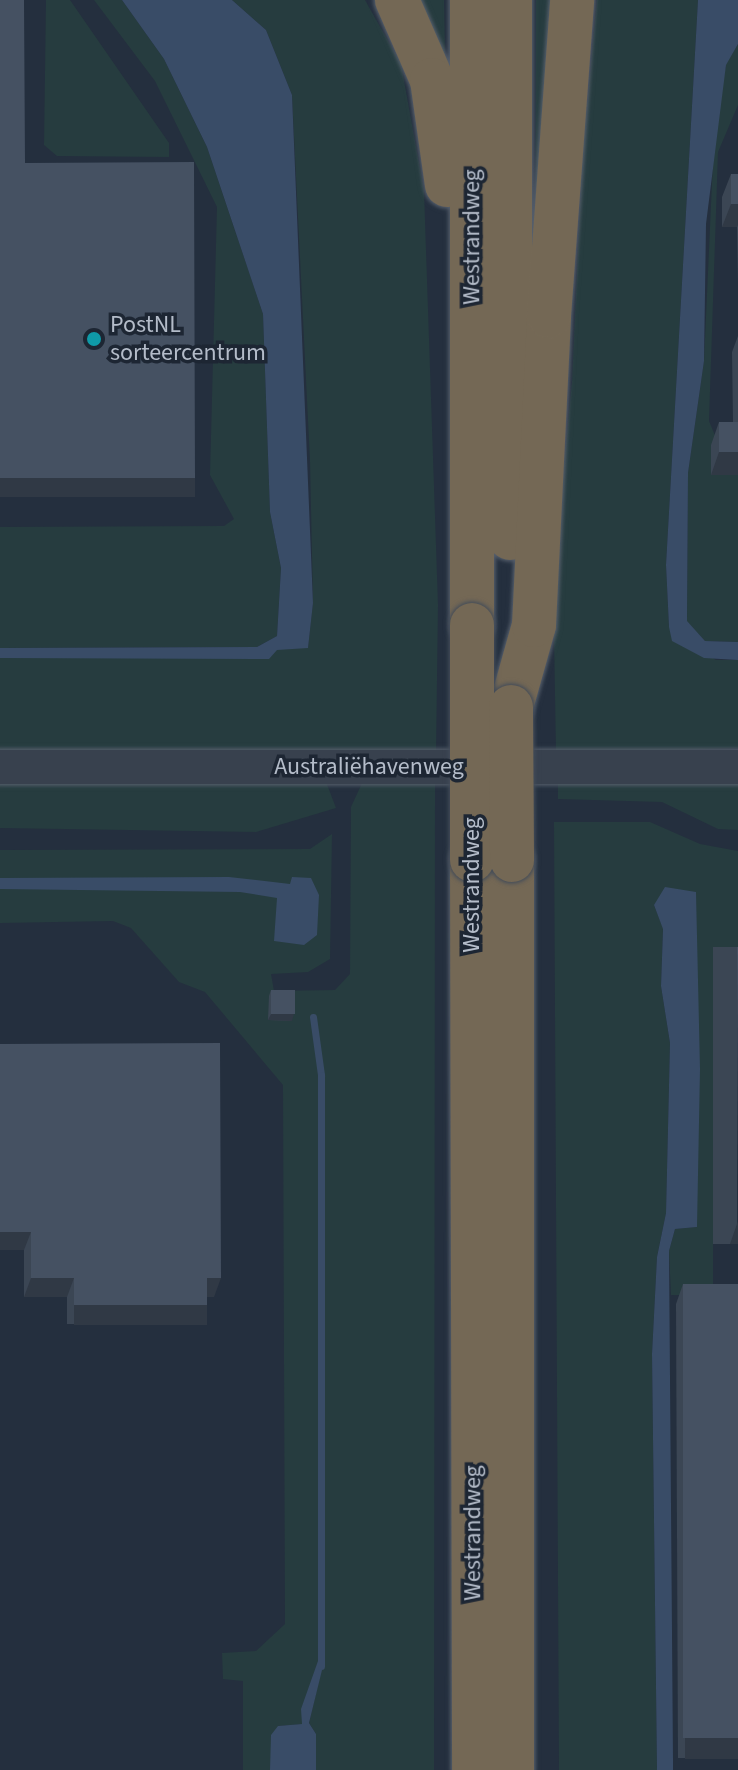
<!DOCTYPE html>
<html>
<head>
<meta charset="utf-8">
<style>
  body { margin:0 }
  #map { position:relative; width:738px; height:1770px; overflow:hidden; background:#242f3e; font-family:"Source Sans 3",sans-serif }
  div>[style] { position:absolute }
  .green>* { inset:0; background:#263c3f }
  .water>* { inset:0; background:#394c67 }
  .stream>* { height:7px; margin:-3.5px; padding:0 3.5px; transform-origin:3.5px; border-radius:3.5px; background:#394c67 }
  .roads { filter:drop-shadow(0 0 2px #565f6c) drop-shadow(0 0 2px #565f6c) }
  .tertiary>* { height:34px; margin:-17px; padding:0 17px; transform-origin:17px; border-radius:17px; background:#38414e }
  .motorway>* { height:44px; margin:-22px; padding:0 22px; transform-origin:22px; border-radius:22px; background:#746855 }
  .bridges { filter:drop-shadow(0 0 2px #434c59) drop-shadow(0 0 2px #434c59) }
  .motorway-bridge>* { height:44px; margin:-22px; padding:0 22px; transform-origin:22px; border-radius:22px; background:#746855 }
  .wall>* { inset:0; background:#3b4654; transform-origin:0 0 }
  .shaded-wall>* { inset:0; background:#303945; transform-origin:0 0 }
  .building>* { inset:0; background:#455162; transform-origin:0 0 }
  .dots>* { width:22px; height:22px; translate:-50% -50%; box-sizing:border-box; border:4px solid #1d2633; border-radius:50% }
  span { translate:-50% -50%; white-space:nowrap; text-align:center; line-height:1.15; -webkit-text-stroke:7px #1d2633; paint-order:stroke }
  .street-label { font-size:24px; color:#b4bcc9 }
  .poi-label { font-size:24px; color:#b4bcc9 }
  .left { translate:0 -50%; text-align:left }
</style>
</head>
<body>
<div id="map">
  <div class="green">
    <div style="clip-path:polygon(46px 0,70px 0,169px 143px,169px 157px,57px 156px,44px 145px)"></div>
    <div style="clip-path:polygon(94px 0,122px 0,164px 59px,207px 147px,263px 314px,270px 512px,281px 568px,277px 636px,257px 647px,0 648px,0 527px,224px 526px,234px 519px,210px 475px,217px 207px,155px 81px)"></div>
    <div style="clip-path:polygon(232px 0,365px 0,401px 64px,424px 191px,438px 605px,436px 753px,0 754px,0 658px,132px 658px,308px 647px,313px 603px,310px 461px,292px 95px,266px 30px)"></div>
    <div style="clip-path:polygon(407px 0,444px 0,446px 108px)"></div>
    <div style="clip-path:polygon(536px 0,562px 0,535px 341px)"></div>
    <div style="clip-path:polygon(597px 0,698px 0,666px 565px,669px 627px,716px 660px,738px 660px,738px 748px,556px 753px,553px 578px,572px 382px,582px 160px)"></div>
    <div style="clip-path:polygon(738px 44px,738px 105px,718px 152px,709px 421px,726px 462px,738px 457px,738px 642px,705px 641px,687px 622px,688px 473px,704px 361px,714px 138px,726px 64px)"></div>
    <div style="clip-path:polygon(325px 779px,336px 808px,256px 832px,0 828px,0 781px)"></div>
    <div style="clip-path:polygon(558px 779px,738px 781px,738px 830px,718px 829px,662px 802px,558px 799px)"></div>
    <div style="clip-path:polygon(435px 780px,434px 1770px,316px 1770px,316px 1734px,309px 1723px,323px 1663px,303px 1724px,278px 1726px,271px 1770px,243px 1770px,243px 1681px,223px 1679px,222px 1653px,256px 1651px,285px 1624px,283px 1085px,205px 992px,179px 982px,131px 928px,113px 921px,0 923px,0 850px,310px 849px,332px 834px,330px 959px,308px 972px,271px 974px,274px 991px,335px 990px,350px 974px,351px 807px,363px 781px)"></div>
    <div style="clip-path:polygon(554px 822px,650px 822px,700px 844px,738px 851px,738px 962px,724px 962px,722px 1237px,713px 1238px,713px 1296px,671px 1295px,669px 1251px,675px 1229px,697px 1227px,696px 892px,654px 905px,663px 928px,661px 986px,670px 1043px,666px 1213px,657px 1257px,652px 1354px,657px 1770px,559px 1770px)"></div>
  </div>
  <div class="water">
    <div style="clip-path:polygon(122px 0,232px 0,266px 30px,292px 95px,313px 603px,308px 648px,277px 650px,269px 659px,0 658px,0 648px,257px 647px,277px 636px,281px 568px,270px 512px,263px 314px,207px 147px,164px 59px)"></div>
    <div style="clip-path:polygon(698px 0,738px 0,738px 44px,726px 65px,706px 224px,704px 361px,688px 473px,687px 621px,705px 641px,738px 642px,738px 660px,704px 658px,672px 641px,669px 627px,666px 565px)"></div>
    <div style="clip-path:polygon(229px 877px,290px 884px,292px 877px,311px 878px,319px 895px,317px 935px,304px 945px,274px 941px,277px 898px,240px 892px,0 889px,0 878px)"></div>
    <div style="clip-path:polygon(665px 887px,696px 892px,700px 1069px,697px 1227px,675px 1229px,669px 1251px,673px 1760px,673px 1770px,657px 1770px,652px 1354px,657px 1257px,666px 1213px,670px 1043px,661px 986px,663px 929px,654px 905px)"></div>
    <div style="clip-path:polygon(318px 1661px,324px 1662px,309px 1723px,316px 1734px,316px 1770px,270px 1770px,271px 1735px,278px 1726px,302px 1724px,301px 1709px)"></div>
  </div>
  <div class="stream">
    <div style="left:313px;top:1017px;width:59px;rotate:82.1deg"></div>
    <div style="left:321px;top:1075px;width:591px;rotate:90deg"></div>
  </div>
  <div class="roads">
    <div class="tertiary">
      <div style="left:0;top:767px;width:738px"></div>
    </div>
    <div class="motorway">
      <div style="left:397px;top:0;width:87px;rotate:66.4deg"></div>
      <div style="left:432px;top:80px;width:106px;rotate:81.9deg"></div>
      <div style="left:510px;top:0;width:538px;rotate:90deg"></div>
      <div style="left:472px;top:625px;width:625px;rotate:-90deg"></div>
      <div style="left:511px;top:707px;width:85px;rotate:-74.3deg"></div>
      <div style="left:534px;top:625px;width:309px;rotate:-87.2deg"></div>
      <div style="left:549px;top:316px;width:317px;rotate:-85.8deg"></div>
      <div style="left:472px;top:860px;width:910px;rotate:89.87deg"></div>
      <div style="left:512px;top:860px;width:910px;rotate:90deg"></div>
    </div>
  </div>
  <div class="bridges">
    <div class="motorway-bridge">
      <div style="left:472px;top:625px;width:235px;rotate:90deg"></div>
      <div style="left:511px;top:707px;width:153px;rotate:89.6deg"></div>
    </div>
  </div>
  <div class="wall">
    <div style="clip-path:polygon(731px 174px,738px 174px,738px 285px,737px 227px,722px 227px,722px 197px)"></div>
    <div style="clip-path:polygon(738px 336px,738px 475px,711px 475px,711px 445px,719px 422px,733px 422px,732px 352px)"></div>
    <div style="left:737px;top:947px;width:297px;height:24px;rotate:90deg"></div>
    <div style="clip-path:polygon(271px 990px,292px 1021px,268px 1020px,269px 996px)"></div>
    <div style="clip-path:polygon(0 1044px,214px 1297px,207px 1297px,200px 1324px,67px 1324px,67px 1297px,24px 1297px,24px 1250px,0 1250px)"></div>
    <div style="clip-path:polygon(683px 1284px,738px 1284px,738px 1758px,678px 1758px,676px 1304px)"></div>
  </div>
  <div class="shaded-wall">
    <div style="clip-path:polygon(731px 204px,738px 204px,738px 225px,737px 227px,722px 227px)"></div>
    <div style="clip-path:polygon(719px 452px,738px 452px,738px 475px,711px 475px)"></div>
    <div style="left:0;top:478px;width:195px;height:19px"></div>
    <div style="clip-path:polygon(271px 1014px,294px 1014px,292px 1021px,268px 1020px)"></div>
    <div style="clip-path:polygon(738px 1221px,738px 1244px,730px 1244px)"></div>
    <div style="clip-path:polygon(0 1232px,31px 1232px,24px 1250px,0 1250px)"></div>
    <div style="clip-path:polygon(31px 1278px,74px 1278px,67px 1297px,24px 1297px)"></div>
    <div style="clip-path:polygon(207px 1278px,221px 1278px,214px 1297px,200px 1297px)"></div>
    <div style="left:74px;top:1305px;width:133px;height:20px"></div>
    <div style="left:685px;top:1738px;width:53px;height:21px"></div>
  </div>
  <div class="building">
    <div style="clip-path:polygon(0 0,24px 0,25px 163px,194px 162px,195px 478px,0 478px)"></div>
    <div style="left:731px;top:174px;width:7px;height:30px"></div>
    <div style="left:719px;top:422px;width:19px;height:30px"></div>
    <div style="clip-path:polygon(737px 947px,738px 947px,738px 1180px)"></div>
    <div style="left:271px;top:990px;width:24px;height:24px"></div>
    <div style="clip-path:polygon(220px 1043px,221px 1278px,207px 1278px,207px 1305px,74px 1305px,74px 1278px,31px 1278px,31px 1232px,0 1232px,0 1044px)"></div>
    <div style="left:683px;top:1284px;width:55px;height:454px"></div>
  </div>
  <div class="dots">
    <div style="left:94px;top:339px;background:#0f9aa8"></div>
  </div>
  <div class="street-label">
    <span style="left:472px;top:237px;rotate:-90deg">Westrandweg</span>
    <span style="left:369px;top:767px">Australiëhavenweg</span>
    <span style="left:472px;top:885px;rotate:-90deg">Westrandweg</span>
    <span style="left:473px;top:1533px;rotate:-90deg">Westrandweg</span>
  </div>
  <div class="poi-label">
    <span class="left" style="left:110px;top:339px">PostNL<br>sorteercentrum</span>
  </div>
</div>
</body>
</html>
